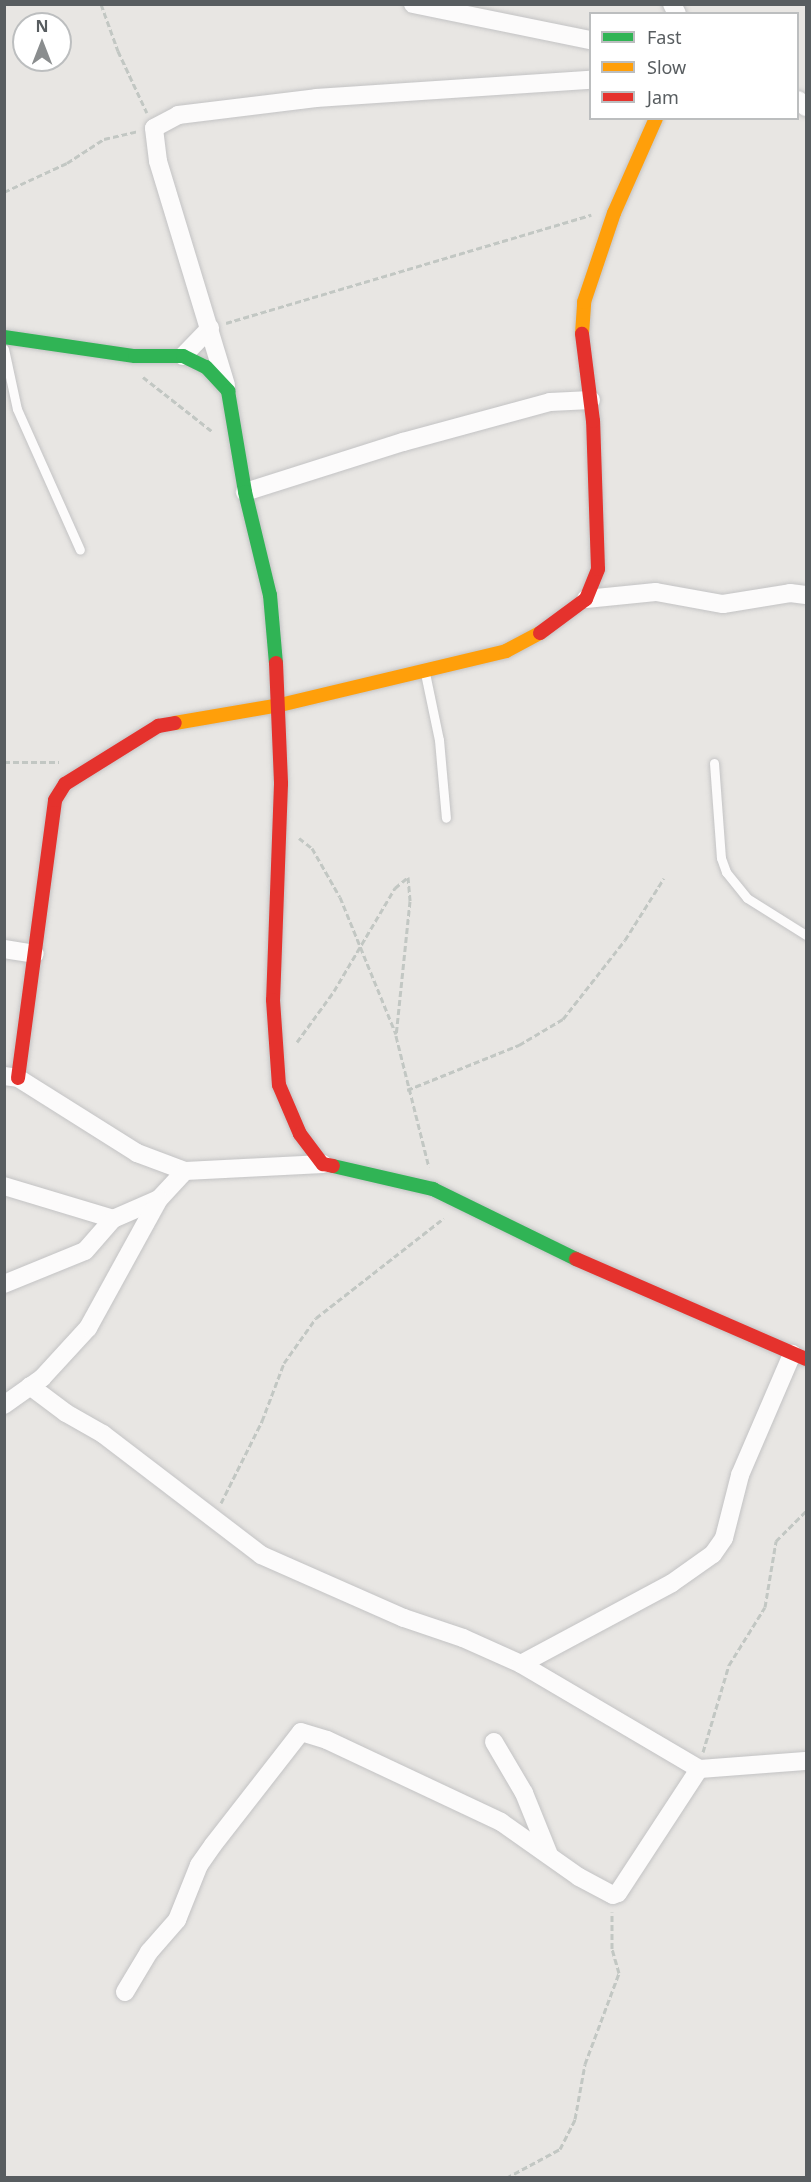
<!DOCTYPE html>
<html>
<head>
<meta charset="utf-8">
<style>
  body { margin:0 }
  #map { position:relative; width:811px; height:2182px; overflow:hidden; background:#e8e6e3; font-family:"Noto Sans",sans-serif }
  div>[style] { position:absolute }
  .path>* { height:3px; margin-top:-1.5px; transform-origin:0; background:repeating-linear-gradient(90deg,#c2c7c3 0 6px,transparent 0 9px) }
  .roads { filter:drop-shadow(0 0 2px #c3c3c4) drop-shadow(0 0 2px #c3c3c4) }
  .lane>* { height:9px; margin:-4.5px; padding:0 4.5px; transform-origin:4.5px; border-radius:4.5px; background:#fcfbfb }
  .street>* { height:18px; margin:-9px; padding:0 9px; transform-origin:9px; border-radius:9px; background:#fcfbfb }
  .fast>* { height:14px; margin:-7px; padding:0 7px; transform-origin:7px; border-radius:7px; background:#30b455 }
  .slow>* { height:14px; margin:-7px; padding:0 7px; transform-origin:7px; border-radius:7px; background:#ff9f0a }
  .jam>* { height:14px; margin:-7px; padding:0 7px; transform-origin:7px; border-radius:7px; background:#e5322d }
  span { translate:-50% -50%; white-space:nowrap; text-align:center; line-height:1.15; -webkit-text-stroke:4.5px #fff; paint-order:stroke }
  .frame { position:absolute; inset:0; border:6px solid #585d60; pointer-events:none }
  .legend { position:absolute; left:589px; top:12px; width:210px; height:108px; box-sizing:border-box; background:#fff; border:2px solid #bcbebf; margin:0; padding:8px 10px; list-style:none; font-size:18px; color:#585d60 }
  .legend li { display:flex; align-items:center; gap:12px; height:30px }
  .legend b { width:30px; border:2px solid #bcbebf }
  .north { position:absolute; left:12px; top:12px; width:60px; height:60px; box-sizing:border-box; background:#fff; border:2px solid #bcbebf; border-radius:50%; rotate:0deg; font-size:16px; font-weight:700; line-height:24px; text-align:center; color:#585d60 }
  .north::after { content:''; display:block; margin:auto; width:21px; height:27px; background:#8a8d8e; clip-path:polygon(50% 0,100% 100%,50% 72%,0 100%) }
</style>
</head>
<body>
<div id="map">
  <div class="path">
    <div style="left:101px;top:4px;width:50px;rotate:70.1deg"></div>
    <div style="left:118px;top:51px;width:68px;rotate:64.9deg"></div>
    <div style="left:4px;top:192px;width:69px;rotate:-24.7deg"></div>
    <div style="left:67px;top:163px;width:44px;rotate:-33deg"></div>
    <div style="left:104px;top:139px;width:35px;rotate:-13deg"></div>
    <div style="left:226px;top:323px;width:381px;rotate:-16.5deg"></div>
    <div style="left:143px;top:377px;width:89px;rotate:38.2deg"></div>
    <div style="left:4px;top:762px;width:55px"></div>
    <div style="left:299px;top:838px;width:16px;rotate:38deg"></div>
    <div style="left:312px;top:848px;width:56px;rotate:60.3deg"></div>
    <div style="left:340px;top:897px;width:148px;rotate:67.8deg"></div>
    <div style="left:297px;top:1042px;width:63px;rotate:-54deg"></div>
    <div style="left:334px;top:991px;width:120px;rotate:-59.4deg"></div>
    <div style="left:395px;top:888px;width:17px;rotate:-40deg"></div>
    <div style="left:408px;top:877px;width:24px;rotate:85deg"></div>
    <div style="left:410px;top:901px;width:136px;rotate:95.9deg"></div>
    <div style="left:396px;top:1036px;width:135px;rotate:75.9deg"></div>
    <div style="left:407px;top:1090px;width:121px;rotate:-21.9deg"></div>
    <div style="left:519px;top:1045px;width:51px;rotate:-30.6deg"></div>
    <div style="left:563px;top:1019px;width:100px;rotate:-51.9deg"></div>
    <div style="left:625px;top:940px;width:73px;rotate:-57.8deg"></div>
    <div style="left:221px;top:1503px;width:92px;rotate:-63.4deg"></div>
    <div style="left:262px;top:1421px;width:62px;rotate:-69.2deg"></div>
    <div style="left:284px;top:1363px;width:55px;rotate:-54.6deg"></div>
    <div style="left:316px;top:1318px;width:162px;rotate:-38deg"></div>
    <div style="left:703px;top:1752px;width:91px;rotate:-73.4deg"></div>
    <div style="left:729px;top:1665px;width:68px;rotate:-58.2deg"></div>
    <div style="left:765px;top:1607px;width:67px;rotate:-80.5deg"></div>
    <div style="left:776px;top:1541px;width:42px;rotate:-45deg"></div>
    <div style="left:506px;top:2178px;width:61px;rotate:-28.2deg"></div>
    <div style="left:560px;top:2149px;width:34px;rotate:-63deg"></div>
    <div style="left:575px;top:2119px;width:56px;rotate:-79.7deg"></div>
    <div style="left:585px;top:2064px;width:97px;rotate:-69.5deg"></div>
    <div style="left:619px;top:1973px;width:25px;rotate:-106deg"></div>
    <div style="left:612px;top:1949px;width:37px;rotate:-90deg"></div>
  </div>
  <div class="roads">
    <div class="lane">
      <div style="left:4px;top:349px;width:61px;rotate:77.8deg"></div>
      <div style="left:17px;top:409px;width:154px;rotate:65.9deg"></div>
      <div style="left:425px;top:673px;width:68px;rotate:78.2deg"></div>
      <div style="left:439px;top:740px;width:78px;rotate:84.9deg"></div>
      <div style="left:714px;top:763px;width:95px;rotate:85.8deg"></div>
      <div style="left:721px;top:858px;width:15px;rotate:70deg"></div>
      <div style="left:726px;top:872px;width:33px;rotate:51deg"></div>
      <div style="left:747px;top:898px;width:70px;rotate:32.1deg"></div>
    </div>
    <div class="street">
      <div style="left:413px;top:4px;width:181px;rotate:11.5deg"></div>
      <div style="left:672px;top:4px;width:11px;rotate:63deg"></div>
      <div style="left:798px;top:100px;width:11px;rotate:41deg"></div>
      <div style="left:183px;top:356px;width:39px;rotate:-46deg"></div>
      <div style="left:226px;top:385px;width:234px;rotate:-106.9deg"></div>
      <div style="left:158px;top:161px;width:33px;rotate:-97deg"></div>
      <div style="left:154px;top:128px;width:27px;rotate:-28deg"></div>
      <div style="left:178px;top:115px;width:139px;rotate:-7deg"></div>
      <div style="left:316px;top:98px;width:275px;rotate:-3.8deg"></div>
      <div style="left:245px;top:492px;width:166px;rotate:-17.6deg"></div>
      <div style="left:403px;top:442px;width:152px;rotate:-15.2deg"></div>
      <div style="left:550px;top:402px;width:41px;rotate:-2.8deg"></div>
      <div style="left:586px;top:599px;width:70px;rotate:-5.7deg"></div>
      <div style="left:656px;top:592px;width:68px;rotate:10.2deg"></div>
      <div style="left:723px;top:604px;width:68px;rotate:-9.3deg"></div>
      <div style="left:790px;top:593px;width:16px;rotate:7deg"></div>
      <div style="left:4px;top:949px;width:31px;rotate:9deg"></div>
      <div style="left:4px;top:1076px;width:14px;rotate:8deg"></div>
      <div style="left:18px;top:1078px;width:141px;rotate:32.2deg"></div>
      <div style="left:137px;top:1153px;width:51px;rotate:20.6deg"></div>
      <div style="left:185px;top:1171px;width:138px;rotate:-2.9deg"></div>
      <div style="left:4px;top:1186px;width:114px;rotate:16.8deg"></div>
      <div style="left:113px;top:1219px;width:50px;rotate:-23.5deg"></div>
      <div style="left:159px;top:1199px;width:38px;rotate:-47deg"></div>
      <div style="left:4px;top:1284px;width:87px;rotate:-22.2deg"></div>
      <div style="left:85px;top:1251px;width:43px;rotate:-48.8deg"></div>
      <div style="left:30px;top:1386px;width:45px;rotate:36.9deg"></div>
      <div style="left:66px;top:1413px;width:43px;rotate:29.6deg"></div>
      <div style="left:103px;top:1434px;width:199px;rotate:37.4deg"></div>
      <div style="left:261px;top:1555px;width:156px;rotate:23.8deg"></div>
      <div style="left:404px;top:1618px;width:62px;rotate:18.7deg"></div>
      <div style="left:463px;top:1638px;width:64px;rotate:24.1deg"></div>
      <div style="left:521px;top:1664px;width:207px;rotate:30.5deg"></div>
      <div style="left:699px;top:1769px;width:107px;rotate:-4.3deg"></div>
      <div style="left:4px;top:1405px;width:47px;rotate:-35.4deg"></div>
      <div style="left:42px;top:1378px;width:68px;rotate:-47.4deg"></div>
      <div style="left:88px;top:1328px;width:147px;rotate:-61.2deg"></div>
      <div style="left:521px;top:1664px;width:171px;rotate:-28.2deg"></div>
      <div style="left:672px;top:1583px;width:50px;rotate:-35.3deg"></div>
      <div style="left:713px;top:1554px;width:19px;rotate:-55deg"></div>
      <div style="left:724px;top:1538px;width:65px;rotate:-75.7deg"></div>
      <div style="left:740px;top:1475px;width:132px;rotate:-66.7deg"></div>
      <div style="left:494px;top:1742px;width:59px;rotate:59.5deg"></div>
      <div style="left:524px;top:1793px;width:67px;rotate:68deg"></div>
      <div style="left:125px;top:1992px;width:47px;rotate:-59deg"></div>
      <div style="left:149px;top:1952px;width:43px;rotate:-48.8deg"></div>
      <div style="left:177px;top:1920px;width:59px;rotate:-68.2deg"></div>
      <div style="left:199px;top:1865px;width:24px;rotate:-55deg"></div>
      <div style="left:213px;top:1845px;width:143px;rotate:-52.1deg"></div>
      <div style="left:301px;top:1732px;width:27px;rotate:17deg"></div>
      <div style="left:327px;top:1740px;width:192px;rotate:25.2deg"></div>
      <div style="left:501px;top:1822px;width:95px;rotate:35.2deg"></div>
      <div style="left:579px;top:1877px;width:38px;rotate:28deg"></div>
      <div style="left:613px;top:1895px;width:5px;rotate:-22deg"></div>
      <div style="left:618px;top:1893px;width:148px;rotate:-56.8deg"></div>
    </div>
    <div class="fast">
      <div style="left:4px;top:337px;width:132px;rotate:8.3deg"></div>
      <div style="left:135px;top:356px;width:48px"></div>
      <div style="left:183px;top:356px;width:25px;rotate:26deg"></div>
      <div style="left:206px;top:367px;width:33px;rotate:47deg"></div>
      <div style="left:228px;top:391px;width:102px;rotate:80.4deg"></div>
      <div style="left:245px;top:492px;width:106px;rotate:76.4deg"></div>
      <div style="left:270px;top:595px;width:68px;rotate:85deg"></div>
      <div style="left:333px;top:1166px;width:103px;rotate:13deg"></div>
      <div style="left:433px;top:1189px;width:159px;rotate:26.1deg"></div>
    </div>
    <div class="slow">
      <div style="left:582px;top:334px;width:32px;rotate:-86deg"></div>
      <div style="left:584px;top:302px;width:94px;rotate:-71.4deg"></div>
      <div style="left:614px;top:213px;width:104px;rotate:-66.1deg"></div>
      <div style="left:175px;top:723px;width:107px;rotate:-9.7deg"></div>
      <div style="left:280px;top:705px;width:232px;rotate:-13.4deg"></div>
      <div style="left:506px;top:651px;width:38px;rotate:-28deg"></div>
    </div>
    <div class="jam">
      <div style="left:540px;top:633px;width:57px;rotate:-36.5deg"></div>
      <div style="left:586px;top:599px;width:32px;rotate:-68deg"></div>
      <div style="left:598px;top:569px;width:148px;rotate:-91.9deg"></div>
      <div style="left:593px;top:421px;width:88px;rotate:-97.2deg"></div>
      <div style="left:276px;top:663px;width:121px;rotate:87.6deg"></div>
      <div style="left:281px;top:784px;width:216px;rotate:92.1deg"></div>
      <div style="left:273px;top:1000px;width:85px;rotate:86deg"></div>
      <div style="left:279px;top:1085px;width:53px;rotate:66.8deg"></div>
      <div style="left:300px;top:1134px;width:38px;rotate:53deg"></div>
      <div style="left:323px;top:1164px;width:10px;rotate:11deg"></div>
      <div style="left:18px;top:1078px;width:280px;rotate:-82.4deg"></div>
      <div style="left:55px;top:800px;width:19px;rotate:-58deg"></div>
      <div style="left:65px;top:784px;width:110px;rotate:-31.9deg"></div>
      <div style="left:158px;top:726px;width:17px;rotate:-10deg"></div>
      <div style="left:576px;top:1259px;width:251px;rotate:23.5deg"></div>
    </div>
  </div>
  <div class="frame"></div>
  <ul class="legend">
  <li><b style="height:8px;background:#30b455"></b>Fast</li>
  <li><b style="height:8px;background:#ff9f0a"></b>Slow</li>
  <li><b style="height:8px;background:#e5322d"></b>Jam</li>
  </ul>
  <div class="north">N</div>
</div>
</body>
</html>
